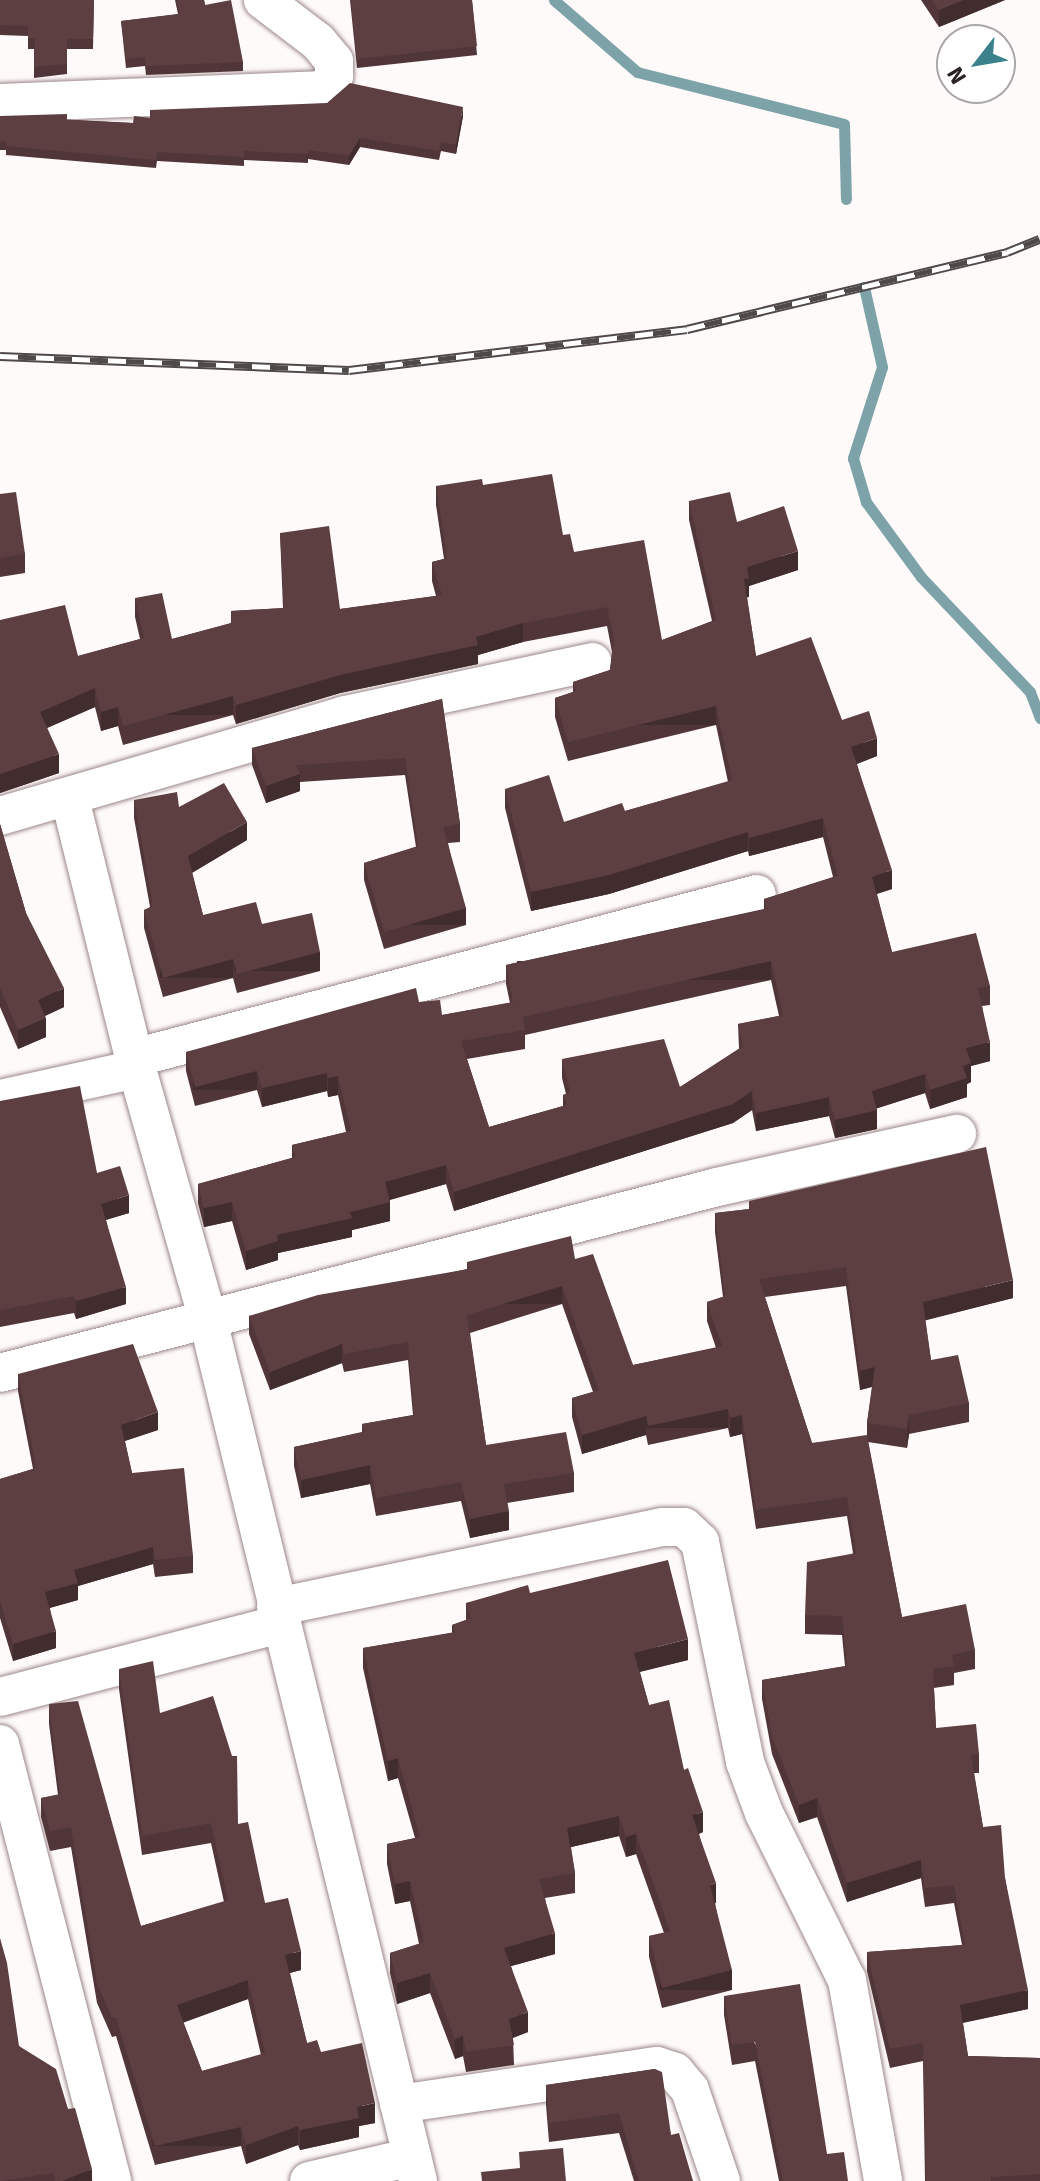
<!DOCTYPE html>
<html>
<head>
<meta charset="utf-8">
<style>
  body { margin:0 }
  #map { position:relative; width:1040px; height:2181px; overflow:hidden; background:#fffafa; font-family:Signika,sans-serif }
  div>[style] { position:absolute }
  .stream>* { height:11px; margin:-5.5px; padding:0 5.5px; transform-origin:5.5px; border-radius:5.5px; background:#7da3a9 }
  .roads { filter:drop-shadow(0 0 2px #9c8789) drop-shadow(0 0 2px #9c8789) }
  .minor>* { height:38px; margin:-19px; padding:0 19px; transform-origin:19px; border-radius:19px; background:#fff }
  .rail>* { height:9px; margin-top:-4.5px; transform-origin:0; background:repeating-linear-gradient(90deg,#fff 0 18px,#504949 0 36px); box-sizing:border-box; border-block:2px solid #504949 }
  .wall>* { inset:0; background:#503639 }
  .shaded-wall>* { inset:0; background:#412c2e; transform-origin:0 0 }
  .building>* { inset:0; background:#5d3f42 }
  span { translate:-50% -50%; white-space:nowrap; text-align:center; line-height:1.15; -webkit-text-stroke:8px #fff; paint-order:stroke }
  .north { position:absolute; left:936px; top:24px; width:80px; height:80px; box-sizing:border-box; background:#fff; border:2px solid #a9a6a7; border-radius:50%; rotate:239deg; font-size:22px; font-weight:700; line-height:32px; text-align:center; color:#292122 }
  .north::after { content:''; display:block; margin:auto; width:28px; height:36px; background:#3a818b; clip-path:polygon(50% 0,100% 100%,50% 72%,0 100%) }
</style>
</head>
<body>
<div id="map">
  <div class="stream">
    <div style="left:554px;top:0;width:110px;rotate:40.9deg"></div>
    <div style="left:637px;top:72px;width:213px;rotate:14.1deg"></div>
    <div style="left:844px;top:124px;width:75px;rotate:88.5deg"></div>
    <div style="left:864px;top:287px;width:82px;rotate:77.3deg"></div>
    <div style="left:882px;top:367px;width:96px;rotate:107.7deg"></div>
    <div style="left:853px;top:458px;width:46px;rotate:73.5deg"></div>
    <div style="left:866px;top:502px;width:93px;rotate:53.7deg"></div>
    <div style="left:921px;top:577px;width:158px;rotate:46.5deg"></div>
    <div style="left:1030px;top:692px;width:28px;rotate:69deg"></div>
  </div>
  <div class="roads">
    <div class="minor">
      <div style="left:0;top:103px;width:325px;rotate:-2.3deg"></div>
      <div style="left:325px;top:90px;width:17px;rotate:-57deg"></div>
      <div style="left:334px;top:76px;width:15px;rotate:-90deg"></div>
      <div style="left:334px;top:61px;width:26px;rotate:-130deg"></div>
      <div style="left:317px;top:41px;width:68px;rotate:-142.8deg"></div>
      <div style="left:70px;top:799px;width:278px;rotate:76.1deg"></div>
      <div style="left:137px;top:1069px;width:261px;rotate:74.2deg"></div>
      <div style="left:208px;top:1320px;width:886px;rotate:76.29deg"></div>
      <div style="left:0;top:816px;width:359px;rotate:-16.3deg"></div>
      <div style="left:345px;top:715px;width:253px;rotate:-12.1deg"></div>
      <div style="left:134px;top:1058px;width:644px;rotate:-14.75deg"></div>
      <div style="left:0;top:1099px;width:140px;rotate:-12.4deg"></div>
      <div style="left:0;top:1373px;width:741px;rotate:-14.54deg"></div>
      <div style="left:717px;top:1187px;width:246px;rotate:-12.5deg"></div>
      <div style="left:276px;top:1607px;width:395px;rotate:-11.7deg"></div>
      <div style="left:663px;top:1527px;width:21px"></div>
      <div style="left:684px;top:1527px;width:22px;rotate:43deg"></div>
      <div style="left:700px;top:1542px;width:225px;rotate:78.4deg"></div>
      <div style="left:745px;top:1762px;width:54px;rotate:69.6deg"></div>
      <div style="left:764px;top:1813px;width:186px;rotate:63.6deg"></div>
      <div style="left:847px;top:1980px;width:204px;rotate:79.8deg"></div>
      <div style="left:0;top:1697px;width:289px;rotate:-14.6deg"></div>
      <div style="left:0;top:1744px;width:451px;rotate:75.6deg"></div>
      <div style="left:399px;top:2104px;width:261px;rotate:-8.4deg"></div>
      <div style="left:657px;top:2066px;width:19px;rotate:18deg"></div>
      <div style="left:675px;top:2072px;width:23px;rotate:50deg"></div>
      <div style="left:690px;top:2090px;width:96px;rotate:71.2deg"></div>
      <div style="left:309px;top:2181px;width:106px;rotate:-13.1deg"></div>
    </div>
  </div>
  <div class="rail">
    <div style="left:0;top:356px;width:349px;rotate:2.3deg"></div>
    <div style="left:349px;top:370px;width:340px;rotate:-6.9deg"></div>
    <div style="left:687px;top:329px;width:329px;rotate:-13.5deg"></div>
    <div style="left:1007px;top:252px;width:35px;rotate:-22deg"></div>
  </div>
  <div class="wall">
    <div style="clip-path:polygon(0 0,94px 0,93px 49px,67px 49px,67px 74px,34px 78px,34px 49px,28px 49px,28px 36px,0 35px)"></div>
    <div style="clip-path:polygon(175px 0,204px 0,205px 5px,243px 62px,243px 71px,146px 75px,145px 66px,126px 68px,121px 21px,178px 14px)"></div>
    <div style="clip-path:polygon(350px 0,472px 0,477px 55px,357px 68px)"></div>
    <div style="clip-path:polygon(921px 0,1005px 0,939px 27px)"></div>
    <div style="clip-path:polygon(150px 110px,463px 116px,456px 154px,441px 151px,439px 160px,360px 147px,349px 165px,308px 159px,308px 163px,244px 160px,244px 166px,157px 161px,156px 168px,6px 155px,6px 150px,0 150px,0 116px,133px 123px,150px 118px)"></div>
    <div style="clip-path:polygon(evenodd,483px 485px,563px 535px,574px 552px,662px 640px,712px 621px,689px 520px,689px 501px,737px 522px,798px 570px,749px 586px,749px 597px,747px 597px,756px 656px,842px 720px,877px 756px,857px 764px,892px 889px,877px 894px,892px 952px,990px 986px,990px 1005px,982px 1006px,990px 1061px,971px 1066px,971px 1082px,967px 1084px,967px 1097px,930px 1109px,925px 1093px,877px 1108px,877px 1129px,835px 1138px,829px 1116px,756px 1131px,752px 1110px,733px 1123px,454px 1211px,446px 1184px,390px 1200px,390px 1221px,352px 1230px,352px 1237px,278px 1253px,278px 1260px,246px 1270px,232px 1221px,204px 1227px,198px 1203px,198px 1184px,292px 1158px,292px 1145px,346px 1132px,338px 1095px,328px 1097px,327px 1091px,262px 1107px,257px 1090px,195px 1106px,186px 1071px,186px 1052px,419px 1002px,442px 1015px,510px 1003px,506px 984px,506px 965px,764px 909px,764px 899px,833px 877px,823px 837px,749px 856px,748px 851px,609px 894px,531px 911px,505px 808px,505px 789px,564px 822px,625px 811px,728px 782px,716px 725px,568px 761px,555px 717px,555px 698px,573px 692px,573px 682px,610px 670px,612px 652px,607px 626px,523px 642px,478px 655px,478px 664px,340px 693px,236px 724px,233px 715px,123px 745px,118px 726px,101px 731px,95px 707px,47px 728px,59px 773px,0 793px,0 620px,78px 656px,140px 639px,135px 617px,135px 598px,172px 639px,231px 623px,231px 611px,283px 608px,280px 533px,340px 609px,436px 596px,432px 581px,432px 562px,444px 559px,436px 505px,436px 486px,483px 485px,771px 980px,779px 1016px,738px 1024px,739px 1049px,680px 1087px,562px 1059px,562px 1078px,566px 1094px,563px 1095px,563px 1106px,489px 1127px,467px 1059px,525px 1049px,525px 1035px,771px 980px)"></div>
    <div style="clip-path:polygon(0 494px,25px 554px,25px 573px,0 577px)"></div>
    <div style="clip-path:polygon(442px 699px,460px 824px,460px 842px,448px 843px,466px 925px,384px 949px,364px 880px,364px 863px,416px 847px,405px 775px,300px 782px,300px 791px,266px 803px,252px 765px,252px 748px)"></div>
    <div style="clip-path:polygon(134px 800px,179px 807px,247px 840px,192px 873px,203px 915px,262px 924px,320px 971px,237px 993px,233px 978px,163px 997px,144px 928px,144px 910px,150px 907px,134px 818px)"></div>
    <div style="clip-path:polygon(0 824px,26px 913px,64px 1007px,45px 1016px,46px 1037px,18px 1049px,0 1007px)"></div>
    <div style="clip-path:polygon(0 1101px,97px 1173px,129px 1213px,106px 1220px,126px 1304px,76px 1319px,74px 1313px,0 1327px)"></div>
    <div style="clip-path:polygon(evenodd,749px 1201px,1013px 1298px,925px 1320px,931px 1360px,969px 1403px,969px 1422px,909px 1434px,907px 1448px,868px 1442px,902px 1617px,975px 1650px,975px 1669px,954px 1673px,954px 1685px,934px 1688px,936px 1728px,979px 1754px,979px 1773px,974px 1773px,983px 1827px,1005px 1878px,1028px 2009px,963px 2023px,968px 2056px,1040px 2058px,1040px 2181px,925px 2181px,923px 2061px,890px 2068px,867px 1971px,867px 1952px,962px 1945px,954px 1903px,925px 1907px,921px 1878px,847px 1902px,817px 1817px,799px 1823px,772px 1754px,762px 1699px,762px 1680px,845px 1666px,842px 1635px,805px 1634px,805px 1615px,853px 1553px,847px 1516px,756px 1529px,742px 1434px,730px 1437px,728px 1428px,648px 1445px,646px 1435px,582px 1454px,572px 1417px,572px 1398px,593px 1392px,562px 1304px,470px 1333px,486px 1445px,574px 1473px,574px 1492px,507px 1503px,509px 1530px,470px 1538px,461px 1501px,376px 1516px,370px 1484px,301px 1498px,294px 1466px,294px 1447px,362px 1432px,362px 1424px,413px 1415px,408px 1360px,344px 1372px,342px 1363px,270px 1390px,249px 1334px,249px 1316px,467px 1269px,467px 1262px,575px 1259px,633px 1365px,716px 1348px,707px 1321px,707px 1302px,723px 1297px,715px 1232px,715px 1213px,749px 1209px,749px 1201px,846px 1286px,860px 1390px,872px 1387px,867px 1423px,867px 1439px,812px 1443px,765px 1297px,846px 1286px)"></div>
    <div style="clip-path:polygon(18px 1374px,158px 1430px,125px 1441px,132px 1473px,193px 1556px,193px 1573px,155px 1577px,153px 1564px,78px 1586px,78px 1600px,50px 1608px,56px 1648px,13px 1661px,0 1618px,0 1479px,33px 1469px,18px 1391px)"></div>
    <div style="clip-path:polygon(530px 1593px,688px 1660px,640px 1672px,649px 1705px,684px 1770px,703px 1832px,699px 1834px,716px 1903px,715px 1903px,732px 1990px,662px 2008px,649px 1957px,649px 1936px,664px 1933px,636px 1854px,626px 1857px,619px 1836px,571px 1847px,575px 1873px,575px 1893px,545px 1898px,555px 1954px,511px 1966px,528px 2032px,513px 2038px,514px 2065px,466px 2072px,463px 2056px,455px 2059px,430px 1993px,397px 2004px,390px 1973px,390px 1953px,419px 1944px,410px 1901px,395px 1904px,387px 1864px,387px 1844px,415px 1838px,398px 1778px,388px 1781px,363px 1668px,363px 1648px,452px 1633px,452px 1625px,466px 1620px,466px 1603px)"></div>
    <div style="clip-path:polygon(evenodd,119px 1669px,160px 1713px,238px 1824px,265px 1903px,301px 1970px,290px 1973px,307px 2043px,321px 2052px,375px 2123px,359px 2126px,359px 2137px,300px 2150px,298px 2145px,246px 2164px,241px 2146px,155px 2165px,116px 2036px,112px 2037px,97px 2003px,71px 1847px,50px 1851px,41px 1817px,41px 1798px,58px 1795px,49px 1724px,49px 1704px,141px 1926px,224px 1902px,211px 1843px,142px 1855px,119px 1689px,119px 1669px,248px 1999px,261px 2055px,202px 2071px,183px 2022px,248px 1999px)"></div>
    <div style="clip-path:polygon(724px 1996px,827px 2154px,848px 2181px,779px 2181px,755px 2061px,732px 2065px,724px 2015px)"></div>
    <div style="clip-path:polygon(19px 2046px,68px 2109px,92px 2181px,0 2181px)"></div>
    <div style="clip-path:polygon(655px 2069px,671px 2135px,693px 2181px,634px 2181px,619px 2133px,549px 2142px,546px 2105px,546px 2085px)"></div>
  </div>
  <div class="shaded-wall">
    <div style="clip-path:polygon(963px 0,1005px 0,939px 27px,939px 10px)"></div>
    <div style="clip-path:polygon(463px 107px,463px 116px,456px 154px,456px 145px)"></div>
    <div style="clip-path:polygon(360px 138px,360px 147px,349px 165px,349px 156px)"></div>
    <div style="clip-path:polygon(798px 551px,798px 570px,749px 586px,749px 597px,744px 598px,744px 579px,747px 567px)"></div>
    <div style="clip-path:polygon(523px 623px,523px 642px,478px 655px,478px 664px,340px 693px,236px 724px,236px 705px)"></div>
    <div style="clip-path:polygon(95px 688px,95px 707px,40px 731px,40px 712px)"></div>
    <div style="left:233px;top:696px;width:19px;height:114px;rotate:90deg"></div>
    <div style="left:716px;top:706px;width:19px;height:152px;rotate:90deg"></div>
    <div style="clip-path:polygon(118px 707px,118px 726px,101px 731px,101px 712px)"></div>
    <div style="clip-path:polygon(877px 738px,877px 756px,851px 766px,851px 747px)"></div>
    <div style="clip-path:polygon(59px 754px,59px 773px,0 793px,0 774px)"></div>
    <div style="clip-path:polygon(300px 774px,300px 791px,266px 803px,266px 786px)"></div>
    <div style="clip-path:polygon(823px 818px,823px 837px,749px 856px,749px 838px)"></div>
    <div style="clip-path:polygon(247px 822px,247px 840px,188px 875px,188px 856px)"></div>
    <div style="clip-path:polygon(748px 832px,748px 851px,609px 894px,531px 911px,531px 892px)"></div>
    <div style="clip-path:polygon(892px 870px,892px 889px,872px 895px,872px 877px)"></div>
    <div style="left:466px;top:908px;width:17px;height:85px;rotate:90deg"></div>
    <div style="left:320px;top:952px;width:19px;height:86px;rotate:90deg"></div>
    <div style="left:233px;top:959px;width:19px;height:73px;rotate:90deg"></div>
    <div style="left:771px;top:961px;width:19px;height:254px;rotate:90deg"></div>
    <div style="clip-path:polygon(64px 988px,64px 1007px,38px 1019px,38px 1000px)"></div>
    <div style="clip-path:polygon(46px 1018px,46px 1037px,18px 1049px,18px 1030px)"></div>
    <div style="clip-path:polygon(990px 1042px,990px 1061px,971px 1066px,971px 1082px,967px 1084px,967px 1097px,930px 1109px,930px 1090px,966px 1048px)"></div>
    <div style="left:257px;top:1071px;width:19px;height:64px;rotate:90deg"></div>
    <div style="clip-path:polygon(327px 1073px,327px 1091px,262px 1107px,262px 1088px)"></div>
    <div style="clip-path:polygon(925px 1074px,925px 1093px,872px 1110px,872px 1091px)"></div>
    <div style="clip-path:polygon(338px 1076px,338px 1095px,328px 1097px,328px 1078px)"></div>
    <div style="clip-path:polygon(752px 1091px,752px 1110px,733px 1123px,454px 1211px,454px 1192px)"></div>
    <div style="clip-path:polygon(829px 1097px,829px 1116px,756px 1131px,756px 1113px)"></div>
    <div style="clip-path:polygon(877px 1110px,877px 1129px,835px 1138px,835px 1120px)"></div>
    <div style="clip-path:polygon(446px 1165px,446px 1184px,385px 1201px,385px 1182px)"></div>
    <div style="clip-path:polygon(129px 1195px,129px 1213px,101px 1221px,101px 1204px)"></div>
    <div style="clip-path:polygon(232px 1202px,232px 1221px,204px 1227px,204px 1208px)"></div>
    <div style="clip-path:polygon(390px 1202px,390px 1221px,352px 1230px,352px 1237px,278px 1253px,278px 1260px,246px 1270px,246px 1251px,277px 1235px,350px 1212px)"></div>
    <div style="clip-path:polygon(1013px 1280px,1013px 1298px,923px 1321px,923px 1302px)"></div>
    <div style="left:562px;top:1286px;width:18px;height:99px;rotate:90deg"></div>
    <div style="clip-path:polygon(126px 1287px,126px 1304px,76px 1319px,76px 1301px)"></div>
    <div style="clip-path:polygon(342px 1344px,342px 1363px,270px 1390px,270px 1372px)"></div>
    <div style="clip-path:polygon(875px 1367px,875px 1386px,860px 1390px,860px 1371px)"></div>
    <div style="left:728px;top:1409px;width:19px;height:82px;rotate:90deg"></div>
    <div style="clip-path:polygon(158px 1412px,158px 1430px,121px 1442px,121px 1425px)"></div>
    <div style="clip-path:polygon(742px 1415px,742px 1434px,730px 1437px,730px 1418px)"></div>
    <div style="clip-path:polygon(909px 1415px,909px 1434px,907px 1448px,907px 1429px)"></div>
    <div style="clip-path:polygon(646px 1416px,646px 1435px,582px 1454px,582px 1435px)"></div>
    <div style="clip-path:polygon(370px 1465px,370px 1484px,301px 1498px,301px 1480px)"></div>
    <div style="clip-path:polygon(509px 1511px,509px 1530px,470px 1538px,470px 1519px)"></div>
    <div style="clip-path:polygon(153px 1547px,153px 1564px,78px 1586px,78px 1600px,45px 1609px,45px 1592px,74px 1570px)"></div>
    <div style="clip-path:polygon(56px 1631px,56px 1648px,13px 1661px,13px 1644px)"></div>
    <div style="clip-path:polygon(688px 1639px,688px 1660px,634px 1673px,634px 1653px)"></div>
    <div style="clip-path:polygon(398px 1758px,398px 1778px,388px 1781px,388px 1761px)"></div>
    <div style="clip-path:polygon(817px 1798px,817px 1817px,799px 1823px,799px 1805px)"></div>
    <div style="clip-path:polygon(703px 1812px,703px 1832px,692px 1836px,692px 1815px)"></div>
    <div style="clip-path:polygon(619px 1816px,619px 1836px,567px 1848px,567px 1828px)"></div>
    <div style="clip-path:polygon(636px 1834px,636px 1854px,626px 1857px,626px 1837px)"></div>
    <div style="clip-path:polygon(921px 1860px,921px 1878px,847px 1902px,847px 1883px)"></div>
    <div style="clip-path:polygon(410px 1881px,410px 1901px,395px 1904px,395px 1884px)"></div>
    <div style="clip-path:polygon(716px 1883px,716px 1903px,710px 1905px,710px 1885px)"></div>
    <div style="clip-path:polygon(555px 1933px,555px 1954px,504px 1968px,504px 1948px)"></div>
    <div style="clip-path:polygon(301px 1951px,301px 1970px,285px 1974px,285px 1955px)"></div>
    <div style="left:732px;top:1970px;width:20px;height:72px;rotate:90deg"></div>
    <div style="clip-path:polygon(430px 1973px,430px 1993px,397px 2004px,397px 1983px)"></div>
    <div style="clip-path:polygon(248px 1980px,248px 1999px,177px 2025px,177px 2005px)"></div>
    <div style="clip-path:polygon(1028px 1990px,1028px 2009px,960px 2023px,960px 2005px)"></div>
    <div style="clip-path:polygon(528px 2012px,528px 2032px,509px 2039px,509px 2019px)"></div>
    <div style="clip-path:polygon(463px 2036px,463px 2056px,455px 2059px,455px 2039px)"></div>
    <div style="clip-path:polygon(375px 2103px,375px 2123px,359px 2126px,359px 2137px,300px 2150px,300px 2130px,357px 2107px)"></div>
    <div style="clip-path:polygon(298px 2126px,298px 2145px,246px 2164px,246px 2145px)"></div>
    <div style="left:241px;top:2127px;width:19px;height:88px;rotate:90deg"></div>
    <div style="clip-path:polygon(92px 2169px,92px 2181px,62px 2181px)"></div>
  </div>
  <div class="building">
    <div style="clip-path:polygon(0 0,94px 0,93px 39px,67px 39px,67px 64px,34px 67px,35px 38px,28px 38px,28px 26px,0 25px)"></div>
    <div style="clip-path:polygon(177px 0,204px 0,205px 5px,231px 0,243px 62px,146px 66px,145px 57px,126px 59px,121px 21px,180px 14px)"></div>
    <div style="clip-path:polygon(351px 0,472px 0,477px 46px,357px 59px)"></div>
    <div style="clip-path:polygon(932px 0,963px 0,939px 10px)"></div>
    <div style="clip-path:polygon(350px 83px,463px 107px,456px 145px,441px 142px,439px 151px,360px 138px,349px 156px,308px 150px,308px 154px,244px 151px,244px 157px,157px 152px,156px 160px,6px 146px,6px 142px,0 141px,0 116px,67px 114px,67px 120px,133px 123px,134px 116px,151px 118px,150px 110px,327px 103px)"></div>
    <div style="clip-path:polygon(evenodd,552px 474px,563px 535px,570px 534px,574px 552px,644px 540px,662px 640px,716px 620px,689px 501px,730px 492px,737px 522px,784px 506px,798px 551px,747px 567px,749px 578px,744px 579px,756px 656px,811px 637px,842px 720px,869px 711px,877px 738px,851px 747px,892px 870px,872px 877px,892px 952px,976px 933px,990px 986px,978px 988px,990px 1042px,966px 1048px,971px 1063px,963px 1066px,967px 1078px,930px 1090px,925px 1074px,872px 1091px,877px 1110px,835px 1120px,829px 1097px,756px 1113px,752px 1091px,733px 1104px,454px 1192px,446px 1165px,385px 1182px,390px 1202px,350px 1212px,352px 1218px,277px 1235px,278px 1241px,246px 1251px,232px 1202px,204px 1208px,198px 1184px,295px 1157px,292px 1145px,351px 1131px,338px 1076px,328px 1078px,327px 1073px,262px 1088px,257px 1071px,195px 1087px,186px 1052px,416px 988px,419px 1002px,440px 1000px,442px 1015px,513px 1002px,506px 965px,766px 909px,764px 899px,838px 876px,823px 818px,749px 838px,748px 832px,609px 875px,531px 892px,505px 789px,549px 775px,564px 822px,622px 803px,625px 811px,732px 780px,716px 706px,568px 742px,555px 698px,576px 691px,573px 682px,610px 670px,614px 639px,607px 607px,523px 623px,476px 637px,478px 645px,340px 675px,236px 705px,233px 696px,123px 726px,118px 707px,101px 712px,95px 688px,40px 712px,59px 754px,0 774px,0 620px,65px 605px,78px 656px,144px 638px,135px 598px,162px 593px,172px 639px,232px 623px,231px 611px,284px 608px,280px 533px,329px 526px,340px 609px,442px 595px,432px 562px,447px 558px,436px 486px,482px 479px,483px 485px,552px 474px,771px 961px,783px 1015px,738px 1024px,743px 1046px,680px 1087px,664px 1039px,562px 1059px,570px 1092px,563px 1095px,567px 1105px,489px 1127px,461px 1041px,525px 1030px,523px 1017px,771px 961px)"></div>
    <div style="clip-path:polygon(16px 492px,25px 554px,0 558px,0 494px)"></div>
    <div style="clip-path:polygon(442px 699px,460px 824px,443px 827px,466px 908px,384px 932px,364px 863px,418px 846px,405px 758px,296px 765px,300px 774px,266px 786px,252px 748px)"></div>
    <div style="clip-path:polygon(224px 783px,247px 822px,188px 856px,203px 915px,256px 902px,262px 924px,312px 913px,320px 952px,237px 974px,233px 959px,163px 978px,144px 910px,152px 907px,152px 900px,134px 800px,177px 792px,179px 807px)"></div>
    <div style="clip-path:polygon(0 824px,26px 913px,64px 988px,38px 1000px,46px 1018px,18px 1030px,0 988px)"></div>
    <div style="clip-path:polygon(80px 1086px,97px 1173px,120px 1166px,129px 1195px,101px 1204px,126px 1287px,76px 1301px,74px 1296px,0 1310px,0 1101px)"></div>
    <div style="clip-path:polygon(986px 1147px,1013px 1280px,923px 1302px,931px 1360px,958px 1355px,969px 1403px,909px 1415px,907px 1429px,867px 1423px,875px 1367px,860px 1371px,846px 1267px,759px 1279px,812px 1443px,867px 1435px,902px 1617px,966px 1604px,975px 1650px,952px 1655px,954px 1666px,933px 1669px,936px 1728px,976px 1724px,979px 1754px,971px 1755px,983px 1827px,1001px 1825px,1005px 1878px,1028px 1990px,960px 2005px,968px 2056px,1040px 2058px,1040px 2174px,991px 2177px,991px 2181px,926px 2181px,923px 2043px,890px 2049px,867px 1952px,965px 1945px,954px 1885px,925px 1888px,921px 1860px,847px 1883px,817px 1798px,799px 1805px,772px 1736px,762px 1680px,847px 1666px,842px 1616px,805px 1615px,807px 1562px,856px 1553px,847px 1497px,756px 1510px,742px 1415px,730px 1418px,728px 1409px,648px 1426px,646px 1416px,582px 1435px,572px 1398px,599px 1390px,562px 1286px,467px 1315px,486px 1445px,566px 1432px,574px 1473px,504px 1484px,509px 1511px,470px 1519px,461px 1482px,376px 1498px,370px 1465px,301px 1480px,294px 1447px,364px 1432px,362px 1424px,414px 1415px,408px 1342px,344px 1354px,342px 1344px,270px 1372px,249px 1316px,318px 1295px,469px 1269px,467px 1262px,571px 1236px,575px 1259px,593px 1254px,633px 1365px,722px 1346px,707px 1302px,725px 1296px,715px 1213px,750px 1209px,749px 1201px)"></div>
    <div style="clip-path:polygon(133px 1344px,158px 1412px,121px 1425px,132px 1473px,184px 1468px,193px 1556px,155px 1560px,153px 1547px,74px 1570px,78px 1583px,45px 1592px,56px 1631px,13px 1644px,0 1601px,0 1479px,36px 1468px,18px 1374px)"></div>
    <div style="clip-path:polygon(668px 1560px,688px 1639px,634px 1653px,649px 1705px,669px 1700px,684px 1770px,688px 1768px,703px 1812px,692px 1815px,716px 1883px,710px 1885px,732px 1970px,662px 1988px,649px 1936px,670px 1931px,636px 1834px,626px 1837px,619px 1816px,567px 1828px,575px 1873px,539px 1879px,555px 1933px,504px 1948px,528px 2012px,509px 2019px,514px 2045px,466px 2052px,463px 2036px,455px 2039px,430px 1973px,397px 1983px,390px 1953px,424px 1942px,410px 1881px,395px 1884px,387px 1844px,420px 1837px,398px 1758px,388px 1761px,363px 1648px,455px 1632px,452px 1625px,471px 1618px,466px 1603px,528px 1585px,530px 1593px)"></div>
    <div style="clip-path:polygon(evenodd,153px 1661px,160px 1713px,213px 1696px,232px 1756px,237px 1756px,238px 1824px,248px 1822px,265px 1903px,288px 1898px,301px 1951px,285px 1955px,307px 2043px,317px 2040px,321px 2052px,362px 2043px,375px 2103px,357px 2107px,359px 2118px,300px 2130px,298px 2126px,246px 2145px,241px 2127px,155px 2146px,116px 2017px,112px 2017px,97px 1984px,71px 1827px,50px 1831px,41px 1798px,60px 1794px,49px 1704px,78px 1701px,141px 1926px,228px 1900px,211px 1823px,142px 1836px,119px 1669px,153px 1661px,248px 1980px,265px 2053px,202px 2071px,177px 2005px,248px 1980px)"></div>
    <div style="clip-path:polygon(0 1938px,7px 1963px,19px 2046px,56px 2069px,68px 2109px,75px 2108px,92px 2169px,62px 2181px,55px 2181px,53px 2173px,0 2181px)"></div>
    <div style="clip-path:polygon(800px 1984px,827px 2154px,844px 2152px,848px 2181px,783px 2181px,755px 2042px,732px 2045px,724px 1996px)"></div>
    <div style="clip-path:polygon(655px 2069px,662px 2072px,671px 2135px,679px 2133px,693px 2181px,639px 2181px,619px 2113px,549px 2123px,546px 2085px)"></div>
    <div style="clip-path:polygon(563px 2148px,566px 2181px,482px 2181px,481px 2172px,520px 2168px,519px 2152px)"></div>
  </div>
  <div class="north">N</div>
</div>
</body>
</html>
